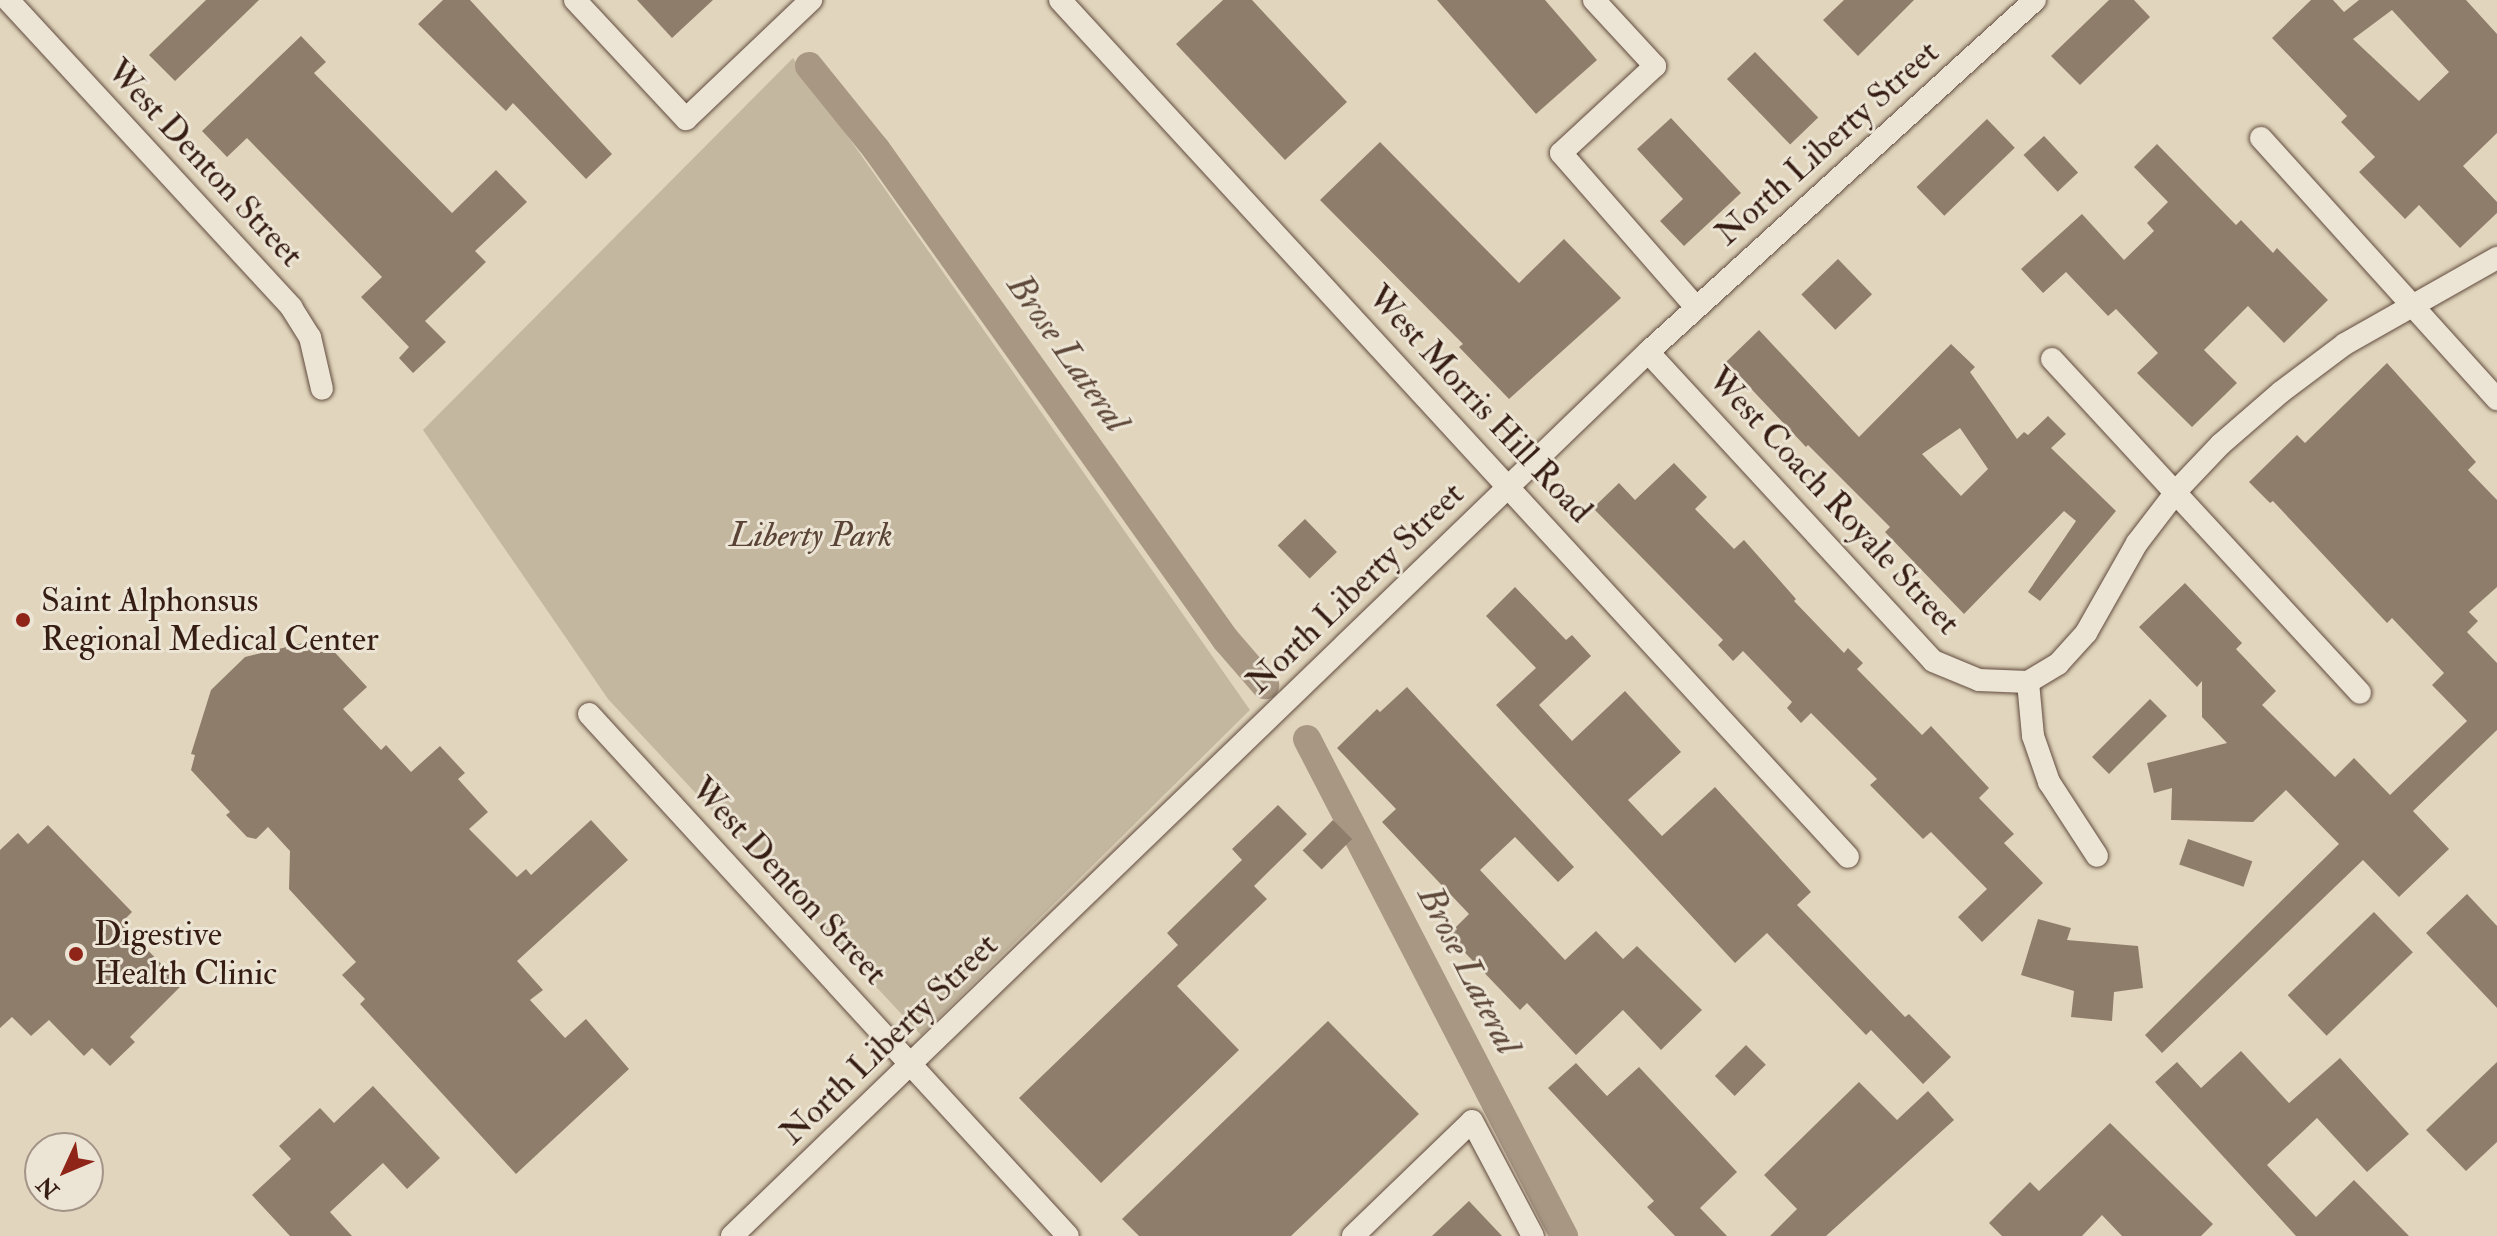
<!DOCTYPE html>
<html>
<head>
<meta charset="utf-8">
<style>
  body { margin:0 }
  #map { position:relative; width:2497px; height:1236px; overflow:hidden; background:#e1d6bd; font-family:"IM FELL Double Pica",serif }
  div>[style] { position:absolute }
  .green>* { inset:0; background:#c4b7a0 }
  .canal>* { height:28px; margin:-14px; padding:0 14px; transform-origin:14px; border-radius:14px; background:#a79783 }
  .building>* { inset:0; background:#8f7d6b; transform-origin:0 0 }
  .roads { filter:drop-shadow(0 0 2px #614b3e) drop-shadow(0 0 2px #614b3e) }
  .street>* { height:22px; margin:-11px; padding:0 11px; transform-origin:11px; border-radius:11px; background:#ece4d4 }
  .dots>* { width:22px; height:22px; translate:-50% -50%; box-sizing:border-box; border:4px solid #ece4d4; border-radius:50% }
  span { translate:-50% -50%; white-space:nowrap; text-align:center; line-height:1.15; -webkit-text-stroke:6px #ece4d4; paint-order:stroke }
  .street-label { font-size:34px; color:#361d13 }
  .park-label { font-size:34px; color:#5a4436; font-style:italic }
  .poi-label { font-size:34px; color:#361d13 }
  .left { translate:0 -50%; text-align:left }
  .water-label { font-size:36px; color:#5e483a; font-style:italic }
  .north { position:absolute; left:24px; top:1132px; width:80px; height:80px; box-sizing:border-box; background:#ece4d4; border:2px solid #a39487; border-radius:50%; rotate:226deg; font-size:22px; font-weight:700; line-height:32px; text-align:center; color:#361d13 }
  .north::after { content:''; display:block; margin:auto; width:28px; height:36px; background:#8f2418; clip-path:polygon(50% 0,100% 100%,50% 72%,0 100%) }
</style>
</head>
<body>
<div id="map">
  <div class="green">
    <div style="clip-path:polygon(793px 58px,1250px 710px,921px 1035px,608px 699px,423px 430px)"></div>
  </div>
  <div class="canal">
    <div style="left:809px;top:66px;width:107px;rotate:51.1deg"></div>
    <div style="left:876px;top:149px;width:603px;rotate:54.52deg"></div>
    <div style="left:1226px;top:640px;width:60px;rotate:49.1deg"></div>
    <div style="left:1307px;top:739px;width:560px;rotate:62.66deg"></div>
  </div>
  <div class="building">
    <div style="clip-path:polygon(206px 0,259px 0,175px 81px,149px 55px)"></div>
    <div style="clip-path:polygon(443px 0,470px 0,612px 154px,586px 179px,513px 103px,506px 111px,418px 24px)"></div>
    <div style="clip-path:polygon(637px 0,713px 0,672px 38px)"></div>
    <div style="clip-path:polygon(1223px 0,1252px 0,1347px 102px,1285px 160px,1176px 44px)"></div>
    <div style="clip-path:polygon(1437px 0,1545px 0,1597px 60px,1536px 114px)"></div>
    <div style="clip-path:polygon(1844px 0,1914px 0,1858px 56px,1823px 20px)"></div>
    <div style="clip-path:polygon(2109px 0,2134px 0,2150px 17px,2080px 85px,2051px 56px)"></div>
    <div style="clip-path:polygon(evenodd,2311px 0,2333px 0,2344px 12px,2359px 0,2466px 0,2497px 34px,2497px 133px,2463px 166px,2497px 202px,2497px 213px,2460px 248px,2419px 205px,2405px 219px,2359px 172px,2375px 157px,2341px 122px,2347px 116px,2272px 38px,2311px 0,2392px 10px,2449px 72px,2419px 101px,2353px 39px,2392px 10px)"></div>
    <div style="clip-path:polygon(301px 36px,326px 62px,314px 73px,452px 213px,496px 170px,527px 202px,475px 251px,486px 262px,425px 321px,446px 342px,413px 373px,399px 358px,409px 347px,361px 297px,382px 277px,247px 138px,227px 157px,202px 131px)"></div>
    <div style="left:1755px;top:52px;width:91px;height:39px;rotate:46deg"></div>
    <div style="clip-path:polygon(1671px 118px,1741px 193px,1684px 246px,1660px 221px,1683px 199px,1637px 149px)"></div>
    <div style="left:1987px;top:119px;width:40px;height:98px;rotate:46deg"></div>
    <div style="left:2044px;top:136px;width:50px;height:28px;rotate:47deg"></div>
    <div style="clip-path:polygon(1380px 142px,1519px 283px,1564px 239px,1621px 298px,1509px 399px,1459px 347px,1463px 344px,1320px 200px)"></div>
    <div style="clip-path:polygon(2157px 144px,2236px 225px,2241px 220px,2273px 253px,2277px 248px,2328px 300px,2284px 343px,2248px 306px,2204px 350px,2237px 383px,2192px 427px,2137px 373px,2158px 353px,2116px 309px,2108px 316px,2066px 272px,2043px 293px,2021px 269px,2082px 214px,2124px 260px,2154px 231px,2147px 223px,2168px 202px,2134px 167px)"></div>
    <div style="left:1838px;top:259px;width:49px;height:51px;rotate:46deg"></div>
    <div style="clip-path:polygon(evenodd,1759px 330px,1859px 437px,1951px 344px,1975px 367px,1970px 372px,2017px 439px,2024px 432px,2028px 435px,2048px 416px,2066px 434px,2051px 448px,2116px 511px,2040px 601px,2028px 592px,2076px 521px,2064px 511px,1964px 614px,1885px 532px,1890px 527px,1808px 445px,1806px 447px,1726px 362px,1759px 330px,1960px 428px,1988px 469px,1961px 496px,1922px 454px,1960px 428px)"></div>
    <div style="clip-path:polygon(2387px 363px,2476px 462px,2468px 470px,2497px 500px,2497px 587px,2469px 612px,2478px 621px,2467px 632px,2497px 663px,2497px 730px,2413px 811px,2449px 849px,2399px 897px,2363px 860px,2162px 1053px,2145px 1035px,2339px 844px,2286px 790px,2253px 822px,2171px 820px,2172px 788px,2154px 793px,2147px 763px,2227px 743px,2202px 717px,2202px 681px,2197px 687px,2139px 627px,2185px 583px,2242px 643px,2236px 649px,2276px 691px,2262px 705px,2335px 777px,2354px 758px,2390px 795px,2467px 721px,2432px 685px,2444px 673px,2392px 618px,2387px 623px,2273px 501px,2270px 503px,2249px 482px,2297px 435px,2305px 443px)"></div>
    <div style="clip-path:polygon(1674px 463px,1707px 497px,1695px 509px,1734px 549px,1744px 540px,1796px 599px,1794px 601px,1844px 653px,1848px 648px,1863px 663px,1857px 669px,1922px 735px,1931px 726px,1989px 788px,1979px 798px,2014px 834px,2004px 843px,2043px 883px,1982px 942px,1958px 917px,1987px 889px,1931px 832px,1923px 839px,1870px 785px,1877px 779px,1811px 713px,1801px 723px,1787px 708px,1792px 702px,1743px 651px,1733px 661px,1718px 645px,1723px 640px,1593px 508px,1619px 483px,1635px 500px)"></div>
    <div style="left:1305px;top:519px;width:46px;height:38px;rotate:46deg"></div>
    <div style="clip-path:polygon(1515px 587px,1566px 640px,1572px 635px,1591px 656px,1539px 705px,1572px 741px,1625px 691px,1681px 752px,1628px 800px,1662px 836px,1715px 787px,1811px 892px,1797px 905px,1905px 1017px,1909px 1014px,1951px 1057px,1923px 1084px,1871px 1030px,1866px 1035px,1767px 933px,1735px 963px,1496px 705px,1536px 668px,1486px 616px)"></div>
    <div style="clip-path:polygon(312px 641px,314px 646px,326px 643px,367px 687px,343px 709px,381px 750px,386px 745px,411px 772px,440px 746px,465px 773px,458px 779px,488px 812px,469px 829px,517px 877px,526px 869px,531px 875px,591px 820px,628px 860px,517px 961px,543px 990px,530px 1000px,565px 1038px,586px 1019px,629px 1069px,516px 1174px,360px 1004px,365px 999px,342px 975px,356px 962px,289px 889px,290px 851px,268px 827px,256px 839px,247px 837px,226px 815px,230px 812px,191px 770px,195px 755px,191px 754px,211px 690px,245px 657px)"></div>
    <div style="clip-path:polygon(1407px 687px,1574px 867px,1558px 882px,1515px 837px,1480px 870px,1565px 960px,1596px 931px,1623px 959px,1637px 946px,1702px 1010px,1661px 1050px,1623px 1010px,1576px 1055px,1527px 1003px,1520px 1010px,1448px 935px,1469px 914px,1382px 822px,1396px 809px,1337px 748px,1377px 709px,1380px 712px)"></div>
    <div style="left:2150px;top:699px;width:24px;height:82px;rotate:45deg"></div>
    <div style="clip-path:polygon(1278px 805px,1307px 834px,1254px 886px,1267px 899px,1177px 986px,1239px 1050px,1101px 1183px,1019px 1098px,1178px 945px,1167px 933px,1242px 860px,1232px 849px)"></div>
    <div style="left:1333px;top:820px;width:27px;height:43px;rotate:45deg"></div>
    <div style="clip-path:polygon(48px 825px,132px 912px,121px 923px,182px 985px,130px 1037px,135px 1042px,110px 1066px,92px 1048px,84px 1056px,49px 1020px,31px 1036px,12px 1017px,0 1028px,0 850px,18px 833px,28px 844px)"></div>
    <div style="left:2188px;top:839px;width:68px;height:27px;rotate:19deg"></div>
    <div style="clip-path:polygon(2467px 894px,2497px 926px,2497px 1008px,2426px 933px)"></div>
    <div style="left:2374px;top:912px;width:56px;height:120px;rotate:46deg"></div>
    <div style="clip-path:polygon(2038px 919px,2071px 928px,2067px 940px,2138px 946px,2143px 988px,2114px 992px,2112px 1021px,2071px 1017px,2074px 991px,2021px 975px)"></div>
    <div style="clip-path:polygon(1328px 1021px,1419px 1114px,1291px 1236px,1139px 1236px,1122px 1219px)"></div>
    <div style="left:1746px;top:1045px;width:28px;height:44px;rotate:45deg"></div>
    <div style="clip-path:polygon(2241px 1051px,2289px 1103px,2340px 1058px,2409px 1134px,2367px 1172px,2317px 1118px,2267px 1165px,2316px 1217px,2354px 1180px,2409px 1236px,2296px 1236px,2155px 1082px,2177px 1062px,2201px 1088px)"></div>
    <div style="clip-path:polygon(2497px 1062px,2497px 1142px,2466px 1171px,2426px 1130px)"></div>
    <div style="clip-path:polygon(1576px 1063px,1607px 1096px,1639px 1067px,1737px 1172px,1700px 1208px,1727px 1236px,1675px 1236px,1647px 1207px,1654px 1201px,1548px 1088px)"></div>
    <div style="clip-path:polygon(1859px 1082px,1897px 1120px,1928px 1091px,1954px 1120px,1826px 1236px,1770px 1236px,1797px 1209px,1764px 1175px)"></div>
    <div style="clip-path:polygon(373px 1086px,440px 1158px,407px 1189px,383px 1163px,330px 1212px,352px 1236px,290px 1236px,252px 1195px,291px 1159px,279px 1146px,320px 1108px,334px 1123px)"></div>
    <div style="clip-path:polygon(2110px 1123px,2213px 1224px,2201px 1236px,2122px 1236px,2102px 1215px,2082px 1236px,2002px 1236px,1989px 1223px,2030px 1182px,2039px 1191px)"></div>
    <div style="clip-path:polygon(1469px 1201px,1502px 1236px,1432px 1236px)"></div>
  </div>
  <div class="roads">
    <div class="street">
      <div style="left:8px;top:0;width:418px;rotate:47.3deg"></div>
      <div style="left:291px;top:307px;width:36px;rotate:58deg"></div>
      <div style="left:310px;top:337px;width:53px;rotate:77deg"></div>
      <div style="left:575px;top:0;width:163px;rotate:47deg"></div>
      <div style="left:686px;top:119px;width:173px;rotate:-43.6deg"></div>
      <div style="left:1060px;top:0;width:1164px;rotate:47.4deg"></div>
      <div style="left:1594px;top:0;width:90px;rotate:47.3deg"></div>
      <div style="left:1655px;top:66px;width:128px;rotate:137.2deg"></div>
      <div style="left:1561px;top:153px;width:205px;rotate:48.8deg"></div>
      <div style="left:2261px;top:138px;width:352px;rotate:47.9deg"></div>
      <div style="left:1648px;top:352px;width:420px;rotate:47.3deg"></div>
      <div style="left:1933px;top:661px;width:50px;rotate:22.4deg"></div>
      <div style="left:1979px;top:680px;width:49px;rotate:2.3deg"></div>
      <div style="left:2028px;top:682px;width:35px;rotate:-31deg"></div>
      <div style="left:2058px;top:664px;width:42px;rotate:-47.9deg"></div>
      <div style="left:2086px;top:633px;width:103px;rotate:-60.5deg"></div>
      <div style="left:2137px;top:543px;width:71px;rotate:-52.5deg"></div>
      <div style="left:2180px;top:487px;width:59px;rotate:-46.4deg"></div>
      <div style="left:2221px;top:444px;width:79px;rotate:-40.9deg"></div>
      <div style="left:2281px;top:392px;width:80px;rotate:-36.9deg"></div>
      <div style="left:2345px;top:344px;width:175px;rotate:-29.5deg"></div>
      <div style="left:2052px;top:359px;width:454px;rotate:47.3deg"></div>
      <div style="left:2028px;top:682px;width:54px;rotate:84.7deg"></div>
      <div style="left:2033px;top:736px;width:49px;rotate:70.8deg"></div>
      <div style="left:2049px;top:782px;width:88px;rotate:57deg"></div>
      <div style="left:589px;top:714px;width:708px;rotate:47.46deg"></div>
      <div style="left:732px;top:1236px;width:1273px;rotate:-43.98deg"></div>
      <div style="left:1648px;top:352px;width:523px;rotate:-42.29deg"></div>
      <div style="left:1353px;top:1236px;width:165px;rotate:-44deg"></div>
      <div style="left:1472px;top:1121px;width:130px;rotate:62.1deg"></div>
    </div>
  </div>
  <div class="dots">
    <div style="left:23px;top:620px;background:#8f2418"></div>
    <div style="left:76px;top:954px;background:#8f2418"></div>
  </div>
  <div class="street-label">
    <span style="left:1827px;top:143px;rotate:-42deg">North Liberty Street</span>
    <span style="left:205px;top:163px;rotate:47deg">West Denton Street</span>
    <span style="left:1480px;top:404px;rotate:47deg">West Morris Hill Road</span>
    <span style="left:1834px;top:501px;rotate:47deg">West Coach Royale Street</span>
    <span style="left:1355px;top:588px;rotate:-44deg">North Liberty Street</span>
    <span style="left:789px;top:881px;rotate:47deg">West Denton Street</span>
    <span style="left:889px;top:1039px;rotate:-44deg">North Liberty Street</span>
  </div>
  <div class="park-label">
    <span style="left:811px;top:536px">Liberty Park</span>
  </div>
  <div class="poi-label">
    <span class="left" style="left:41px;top:620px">Saint Alphonsus<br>Regional Medical Center</span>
    <span class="left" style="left:94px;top:954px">Digestive<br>Health Clinic</span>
  </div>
  <div class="water-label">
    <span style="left:1068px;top:353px;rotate:55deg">Brose Lateral</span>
    <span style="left:1469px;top:970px;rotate:63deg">Brose Lateral</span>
  </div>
  <div class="north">N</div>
</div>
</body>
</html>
